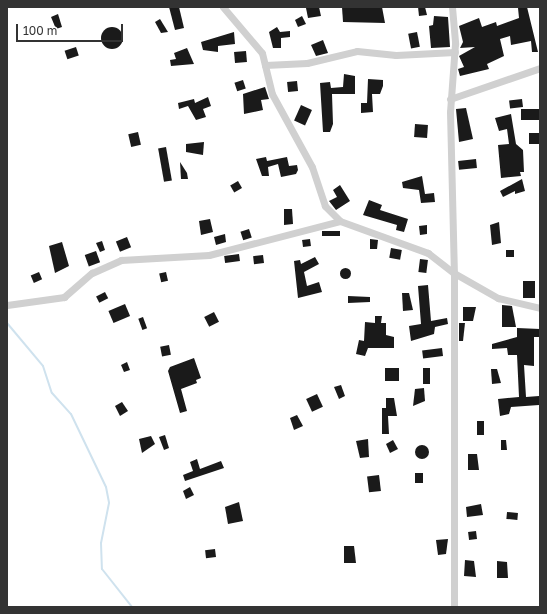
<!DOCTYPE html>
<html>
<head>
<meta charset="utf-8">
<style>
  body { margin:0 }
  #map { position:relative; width:547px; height:614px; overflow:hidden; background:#fff; font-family:"Golos Text",sans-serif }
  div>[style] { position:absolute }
  .stream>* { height:2px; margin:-1px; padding:0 1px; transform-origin:1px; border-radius:1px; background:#cfe2ee }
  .building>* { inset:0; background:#1a1a1a; transform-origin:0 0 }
  .round { border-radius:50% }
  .minor>* { height:7px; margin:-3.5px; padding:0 3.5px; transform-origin:3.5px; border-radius:3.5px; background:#d0d0d0 }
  span { translate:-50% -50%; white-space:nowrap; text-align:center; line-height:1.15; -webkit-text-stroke:4px #fff; paint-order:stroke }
  .frame { position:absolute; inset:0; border:8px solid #333; pointer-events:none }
  .scale { position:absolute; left:16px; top:24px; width:107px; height:18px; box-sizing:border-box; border:2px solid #333; border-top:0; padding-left:5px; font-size:12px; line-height:14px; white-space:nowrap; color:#333; -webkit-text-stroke:3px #fff; paint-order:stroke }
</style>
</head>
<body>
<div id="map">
  <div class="stream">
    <div style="left:7px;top:323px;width:56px;rotate:50.1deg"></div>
    <div style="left:43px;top:366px;width:28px;rotate:72deg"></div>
    <div style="left:52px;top:393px;width:28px;rotate:48deg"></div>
    <div style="left:71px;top:414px;width:81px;rotate:64.4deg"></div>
    <div style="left:106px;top:487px;width:16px;rotate:79deg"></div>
    <div style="left:109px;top:503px;width:41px;rotate:101.3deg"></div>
    <div style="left:101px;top:543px;width:26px;rotate:88deg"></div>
    <div style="left:102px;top:569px;width:48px;rotate:51.7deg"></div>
  </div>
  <div class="building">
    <div style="clip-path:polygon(169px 7px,179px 7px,184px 28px,175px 30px)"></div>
    <div style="clip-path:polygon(319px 7px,321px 16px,308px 18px,306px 8px)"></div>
    <div style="clip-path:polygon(342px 7px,382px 7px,385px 23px,343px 22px)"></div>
    <div style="clip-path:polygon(418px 7px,425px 7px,427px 15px,419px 16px)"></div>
    <div style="clip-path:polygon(527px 7px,538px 52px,532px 52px,531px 41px,511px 45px,510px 36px,500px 39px,504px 56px,487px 64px,489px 69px,460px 76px,458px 69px,464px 67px,459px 56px,475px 47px,460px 48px,463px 42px,459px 26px,479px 18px,482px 27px,496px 22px,497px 26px,519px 18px,518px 8px)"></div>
    <div style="clip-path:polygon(58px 14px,62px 27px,56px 29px,51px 17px)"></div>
    <div style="clip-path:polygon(302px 16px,306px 24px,298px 27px,295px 20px)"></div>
    <div style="clip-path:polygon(434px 16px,448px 17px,450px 47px,431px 48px,429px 26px,433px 25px)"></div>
    <div style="clip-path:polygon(160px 19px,168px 32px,161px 33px,155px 22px)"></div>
    <div style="clip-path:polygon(277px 27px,280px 32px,290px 31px,290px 37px,281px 38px,281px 48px,273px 48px,269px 32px)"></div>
    <div class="round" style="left:101px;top:27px;width:22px;height:22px"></div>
    <div style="clip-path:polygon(234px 32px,235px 44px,218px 46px,218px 52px,203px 50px,201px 42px)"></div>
    <div style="left:417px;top:32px;width:15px;height:9px;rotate:79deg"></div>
    <div style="clip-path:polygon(323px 40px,328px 53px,316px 56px,311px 45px)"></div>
    <div style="left:76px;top:47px;width:9px;height:12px;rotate:72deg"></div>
    <div style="clip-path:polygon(187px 48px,194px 64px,171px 66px,170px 60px,176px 59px,174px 53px)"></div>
    <div style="left:246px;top:51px;width:11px;height:12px;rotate:85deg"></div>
    <div style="clip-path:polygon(344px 74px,355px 76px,355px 94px,332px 94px,333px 124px,330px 132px,323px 132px,320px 83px,330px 82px,331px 88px,343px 87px)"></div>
    <div style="clip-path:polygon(368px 79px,383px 80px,383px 86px,380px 94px,372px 94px,373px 112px,361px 113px,361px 103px,367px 103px)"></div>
    <div style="left:243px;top:80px;width:9px;height:9px;rotate:72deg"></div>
    <div style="left:297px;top:81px;width:10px;height:10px;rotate:84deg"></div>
    <div style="clip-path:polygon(265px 87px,269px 99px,261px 100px,263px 110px,244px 114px,243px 94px)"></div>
    <div style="clip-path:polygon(208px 97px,211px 106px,203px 109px,206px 117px,196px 120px,188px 106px,179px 109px,178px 103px,194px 99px,195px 103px)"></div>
    <div style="left:522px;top:99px;width:8px;height:13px;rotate:83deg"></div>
    <div style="left:301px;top:105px;width:12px;height:17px;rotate:24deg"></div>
    <div style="clip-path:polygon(466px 108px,473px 139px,459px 142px,456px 109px)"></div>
    <div style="left:540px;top:109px;width:11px;height:19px;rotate:90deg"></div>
    <div style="clip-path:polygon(511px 114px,516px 144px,523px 150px,524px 172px,520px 172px,521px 176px,501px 178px,498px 145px,509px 144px,507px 129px,499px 131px,495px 118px)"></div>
    <div style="left:415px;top:124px;width:13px;height:13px;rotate:4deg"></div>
    <div style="left:138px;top:132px;width:13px;height:10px;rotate:77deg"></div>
    <div style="left:540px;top:133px;width:11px;height:11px;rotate:90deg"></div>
    <div style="clip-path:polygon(204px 142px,203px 155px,186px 152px,186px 144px)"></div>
    <div style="left:166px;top:147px;width:34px;height:8px;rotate:80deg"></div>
    <div style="clip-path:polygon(266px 157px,267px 161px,287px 157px,289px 166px,297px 165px,298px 170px,296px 174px,281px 177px,278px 164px,268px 167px,269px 176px,262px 176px,256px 159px)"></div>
    <div style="left:476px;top:159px;width:9px;height:18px;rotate:84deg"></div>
    <div style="clip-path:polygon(180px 162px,187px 173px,188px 179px,181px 179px)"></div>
    <div style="clip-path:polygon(422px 176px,425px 194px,434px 193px,435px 202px,421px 203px,419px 190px,403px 188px,402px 182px)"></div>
    <div style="clip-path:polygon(522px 179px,525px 191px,515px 194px,515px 191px,503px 197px,500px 191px)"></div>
    <div style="left:238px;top:181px;width:8px;height:9px;rotate:60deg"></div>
    <div style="clip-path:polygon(340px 185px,350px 201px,336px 210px,329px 201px,337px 197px,333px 190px)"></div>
    <div style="clip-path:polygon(369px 200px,382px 205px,380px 210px,408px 219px,404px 232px,396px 230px,397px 225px,363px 215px)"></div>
    <div style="clip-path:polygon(284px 209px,292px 209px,293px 224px,284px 225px)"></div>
    <div style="clip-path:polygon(210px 219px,213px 232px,201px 235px,199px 221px)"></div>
    <div style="clip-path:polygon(499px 222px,501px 243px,492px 245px,490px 225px)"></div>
    <div style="clip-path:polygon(427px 225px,427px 234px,420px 235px,419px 226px)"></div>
    <div style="left:249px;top:229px;width:9px;height:9px;rotate:72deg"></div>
    <div style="left:322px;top:231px;width:18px;height:5px"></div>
    <div style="clip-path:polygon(225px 234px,226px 242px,216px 245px,214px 237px)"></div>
    <div style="left:127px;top:237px;width:11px;height:12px;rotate:68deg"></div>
    <div style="left:310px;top:239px;width:7px;height:8px;rotate:82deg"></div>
    <div style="clip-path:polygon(370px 239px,378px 240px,377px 249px,370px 249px)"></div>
    <div style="clip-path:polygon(102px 241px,105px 250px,100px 252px,96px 243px)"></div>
    <div style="clip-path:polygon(62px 242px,69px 266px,55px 273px,49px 246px)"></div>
    <div style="left:391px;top:248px;width:11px;height:10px;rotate:10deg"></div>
    <div style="left:506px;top:250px;width:8px;height:7px"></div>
    <div style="left:96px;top:251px;width:12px;height:12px;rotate:70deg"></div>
    <div style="left:239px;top:254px;width:7px;height:15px;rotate:82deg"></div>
    <div style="left:263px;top:255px;width:8px;height:10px;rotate:83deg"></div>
    <div style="clip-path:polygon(315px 257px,319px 264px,304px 272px,307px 286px,319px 282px,322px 292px,298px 298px,294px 261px,300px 260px,301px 264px)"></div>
    <div style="left:420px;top:259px;width:8px;height:13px;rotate:7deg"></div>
    <div class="round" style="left:339.5px;top:267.5px;width:11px;height:11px"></div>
    <div style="left:39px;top:272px;width:8px;height:9px;rotate:67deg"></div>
    <div style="left:166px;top:272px;width:9px;height:7px;rotate:77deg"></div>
    <div style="left:523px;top:281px;width:12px;height:17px"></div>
    <div style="clip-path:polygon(428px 285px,431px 321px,447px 318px,448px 324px,435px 327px,434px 334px,411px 341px,409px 326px,421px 324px,418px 286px)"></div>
    <div style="left:105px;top:292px;width:7px;height:10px;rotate:63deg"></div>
    <div style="clip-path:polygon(402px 293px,409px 293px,413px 310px,403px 311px)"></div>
    <div style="clip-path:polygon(348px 296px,370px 297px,370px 302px,348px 303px)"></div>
    <div style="left:125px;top:304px;width:13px;height:18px;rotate:67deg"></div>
    <div style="clip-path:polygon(502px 305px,512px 306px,516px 327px,502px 327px)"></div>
    <div style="clip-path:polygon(463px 307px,476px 307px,473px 321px,463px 321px)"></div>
    <div style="left:214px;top:312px;width:11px;height:11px;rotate:63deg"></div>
    <div style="clip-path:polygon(375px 316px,382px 316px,381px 323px,386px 323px,386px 335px,394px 337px,394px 348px,368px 348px,365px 356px,356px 354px,359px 340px,364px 341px,365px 322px,375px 323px)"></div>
    <div style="left:143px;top:317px;width:12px;height:5px;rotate:70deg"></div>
    <div style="clip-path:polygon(459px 323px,465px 323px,463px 341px,459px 341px)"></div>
    <div style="clip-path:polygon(517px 328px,540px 329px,540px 337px,534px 337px,534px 366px,524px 365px,526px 397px,539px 396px,539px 405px,511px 407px,509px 414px,500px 416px,498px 399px,519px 397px,517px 355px,508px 355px,507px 348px,492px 349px,492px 344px,517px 337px)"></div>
    <div style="left:169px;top:345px;width:10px;height:9px;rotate:79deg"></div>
    <div style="left:442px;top:348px;width:8px;height:20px;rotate:83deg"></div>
    <div style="clip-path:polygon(194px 358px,201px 378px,196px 380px,197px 383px,181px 389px,187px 411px,180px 413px,168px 371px,170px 367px)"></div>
    <div style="clip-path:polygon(127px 362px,130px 370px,124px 372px,121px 365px)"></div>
    <div style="left:385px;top:368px;width:14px;height:13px"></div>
    <div style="left:423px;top:368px;width:7px;height:16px"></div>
    <div style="clip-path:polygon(491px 369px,497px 369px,501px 383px,492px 384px)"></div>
    <div style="clip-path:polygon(341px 385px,345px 396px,339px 399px,334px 387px)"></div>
    <div style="clip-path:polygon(424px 388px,425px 401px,413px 406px,415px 389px)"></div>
    <div style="left:317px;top:394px;width:14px;height:12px;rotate:65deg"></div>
    <div style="clip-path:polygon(386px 398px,394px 398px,397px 416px,388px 416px,389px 434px,382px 434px,382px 408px,386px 408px)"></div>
    <div style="clip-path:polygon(122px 402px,128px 411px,120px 416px,115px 406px)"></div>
    <div style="clip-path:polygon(297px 415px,303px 426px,294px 430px,290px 418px)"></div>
    <div style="left:477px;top:421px;width:7px;height:14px"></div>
    <div style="clip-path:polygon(165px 435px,169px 448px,164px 450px,159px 437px)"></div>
    <div style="clip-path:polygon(151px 436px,155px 444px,142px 453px,139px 439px)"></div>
    <div style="clip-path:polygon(368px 439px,369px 457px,360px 458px,356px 441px)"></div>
    <div style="clip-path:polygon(393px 440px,398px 449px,390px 453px,386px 444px)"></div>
    <div style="clip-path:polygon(501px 440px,506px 440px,507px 450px,501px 450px)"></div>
    <div class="round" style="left:415px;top:445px;width:14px;height:14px"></div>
    <div style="clip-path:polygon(468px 454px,477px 454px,479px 470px,468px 470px)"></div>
    <div style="clip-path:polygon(197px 459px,200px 469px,221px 461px,224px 468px,185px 481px,183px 475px,193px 471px,190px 462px)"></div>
    <div style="left:415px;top:473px;width:8px;height:10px"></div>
    <div style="left:379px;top:475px;width:16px;height:12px;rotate:83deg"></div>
    <div style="clip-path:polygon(190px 487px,194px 495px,186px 499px,183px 491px)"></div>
    <div style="clip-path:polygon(239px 502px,243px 521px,228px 524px,225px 507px)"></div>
    <div style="clip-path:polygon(481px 504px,483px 515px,467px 517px,466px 507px)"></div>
    <div style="left:507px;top:512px;width:11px;height:7px;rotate:5deg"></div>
    <div style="left:476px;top:531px;width:8px;height:8px;rotate:83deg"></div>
    <div style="clip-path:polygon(448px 539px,446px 554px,438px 555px,436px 540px)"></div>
    <div style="clip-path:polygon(344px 546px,354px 546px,356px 563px,344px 563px)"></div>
    <div style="left:215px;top:549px;width:8px;height:10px;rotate:83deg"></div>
    <div style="clip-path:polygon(465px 560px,474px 561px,476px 577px,464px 576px)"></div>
    <div style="clip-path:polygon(497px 561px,507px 562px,508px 578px,497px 578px)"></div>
  </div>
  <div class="minor">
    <div style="left:223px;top:7px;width:60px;rotate:49.7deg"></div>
    <div style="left:262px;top:53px;width:42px;rotate:76.3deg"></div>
    <div style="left:272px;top:94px;width:83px;rotate:61.3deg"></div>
    <div style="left:312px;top:167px;width:41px;rotate:71.6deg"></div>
    <div style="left:325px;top:206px;width:21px;rotate:45deg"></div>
    <div style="left:452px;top:7px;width:37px;rotate:85deg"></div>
    <div style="left:455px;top:44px;width:68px;rotate:94.2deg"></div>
    <div style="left:450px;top:112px;width:161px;rotate:88.6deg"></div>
    <div style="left:265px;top:65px;width:42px;rotate:-2.7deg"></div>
    <div style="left:307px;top:63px;width:51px;rotate:-13.5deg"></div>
    <div style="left:357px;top:51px;width:39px;rotate:6deg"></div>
    <div style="left:396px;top:55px;width:59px;rotate:-2.9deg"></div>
    <div style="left:450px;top:99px;width:95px;rotate:-19deg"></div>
    <div style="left:7px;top:305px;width:58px;rotate:-8deg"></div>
    <div style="left:64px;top:297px;width:37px;rotate:-41deg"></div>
    <div style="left:92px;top:273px;width:32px;rotate:-24deg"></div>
    <div style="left:121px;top:260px;width:88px;rotate:-3.3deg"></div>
    <div style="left:209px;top:255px;width:135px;rotate:-14.5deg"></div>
    <div style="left:340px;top:221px;width:94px;rotate:20deg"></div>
    <div style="left:428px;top:253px;width:33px;rotate:38deg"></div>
    <div style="left:454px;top:607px;width:334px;rotate:-90deg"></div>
    <div style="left:454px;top:273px;width:51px;rotate:29.6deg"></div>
    <div style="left:498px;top:298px;width:43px;rotate:13.4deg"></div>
  </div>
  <div class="frame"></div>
  <div class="scale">100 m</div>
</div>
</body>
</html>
